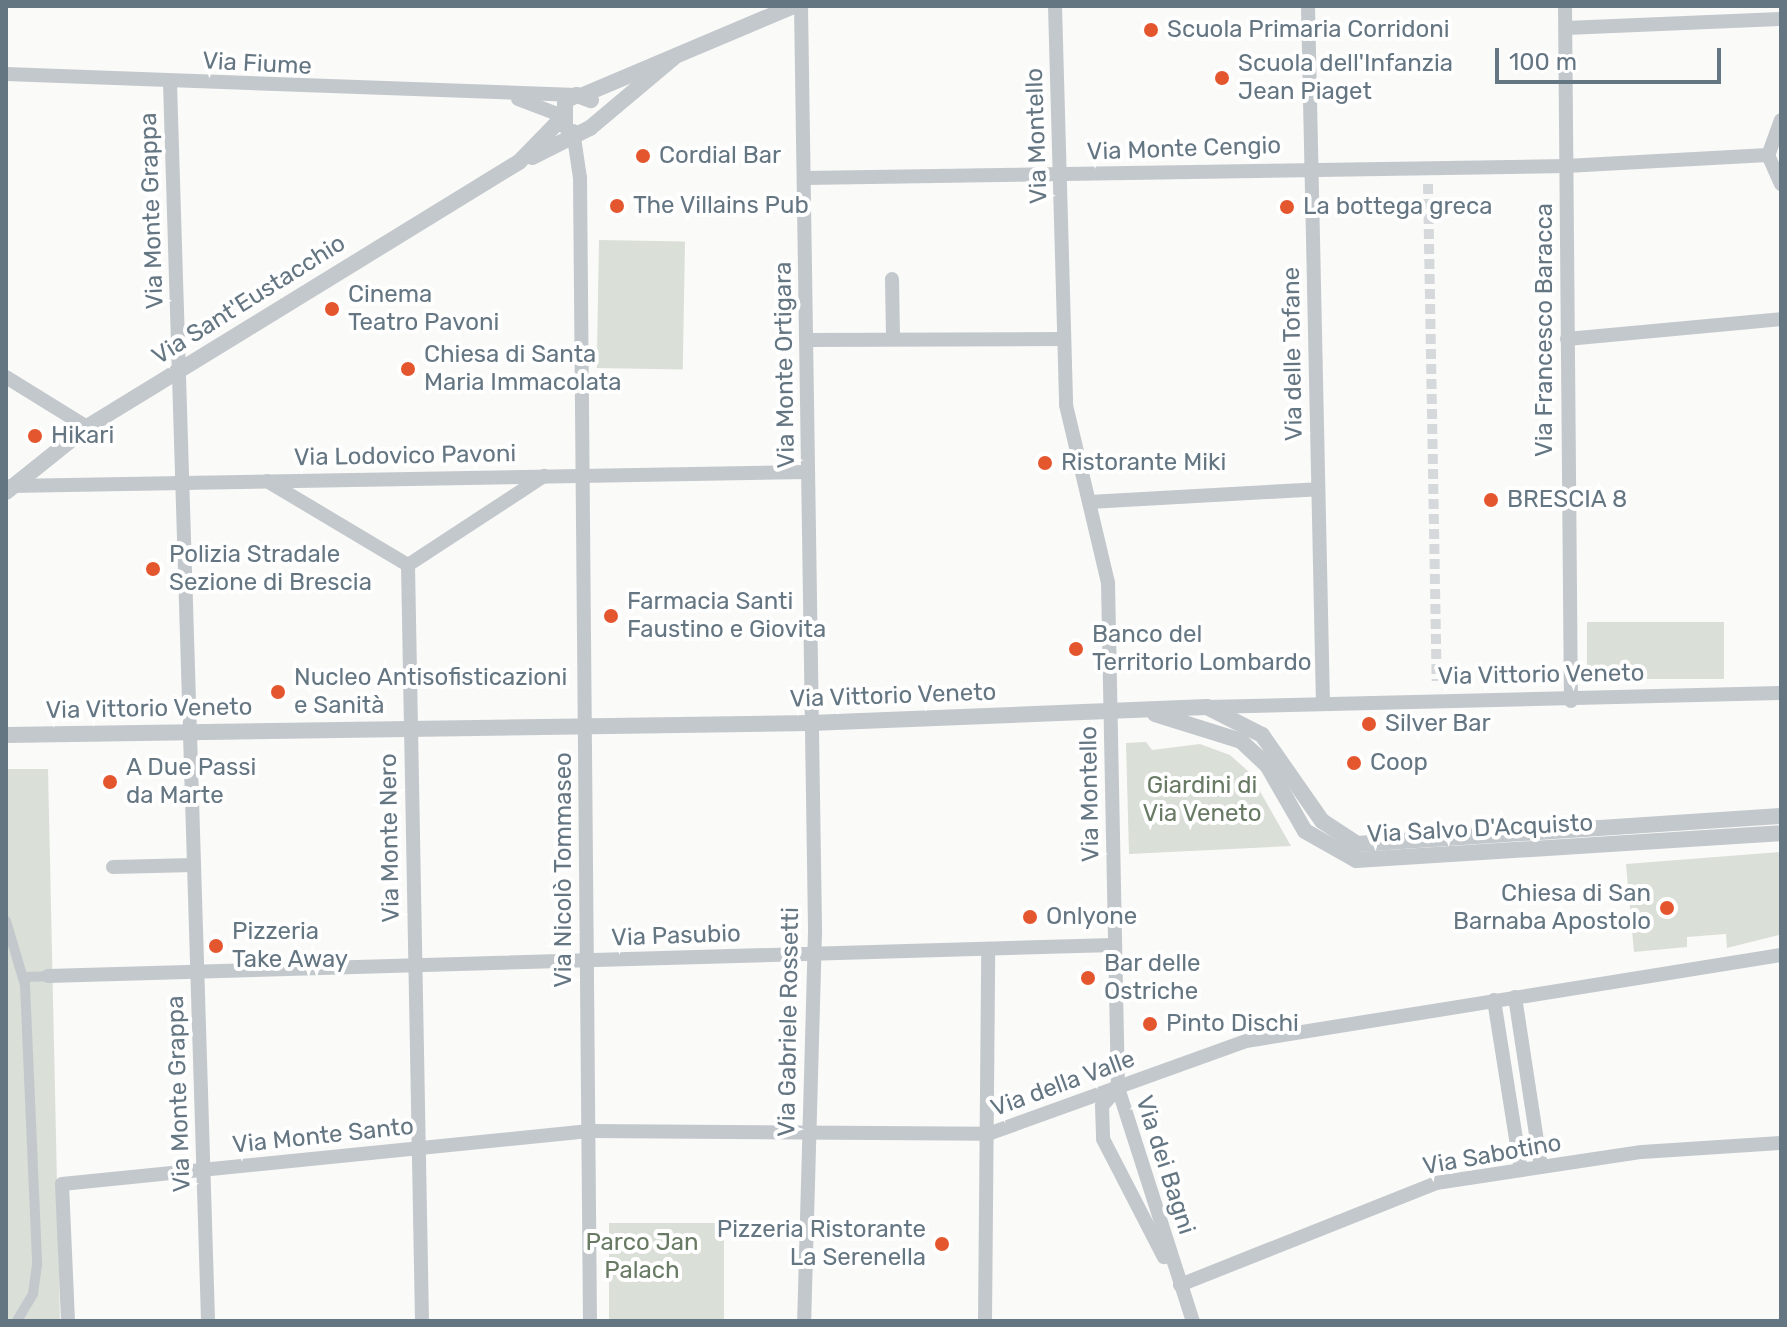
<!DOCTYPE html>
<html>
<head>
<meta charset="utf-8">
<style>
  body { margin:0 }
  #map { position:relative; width:1787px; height:1327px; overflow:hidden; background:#fafaf8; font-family:Rubik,sans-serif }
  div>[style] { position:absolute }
  .green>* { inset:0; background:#dadfd7; transform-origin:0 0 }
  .pedestrian-tunnel>* { height:10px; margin-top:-5px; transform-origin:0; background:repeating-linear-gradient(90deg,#d5d9db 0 10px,transparent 0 15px) }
  .pedestrian>* { height:10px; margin:-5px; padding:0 5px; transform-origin:5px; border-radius:5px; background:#c3c8cc }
  .minor>* { height:14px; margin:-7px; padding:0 7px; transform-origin:7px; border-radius:7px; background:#c3c8cc }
  .tertiary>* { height:16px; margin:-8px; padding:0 8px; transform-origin:8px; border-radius:8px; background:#c3c8cc }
  .dots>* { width:22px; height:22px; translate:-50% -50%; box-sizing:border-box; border:4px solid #fff; border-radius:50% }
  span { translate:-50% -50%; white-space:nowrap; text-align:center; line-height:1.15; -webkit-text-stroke:8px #fff; paint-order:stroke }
  .poi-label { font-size:24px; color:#657683 }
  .left { translate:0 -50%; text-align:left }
  .right { translate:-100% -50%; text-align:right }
  .street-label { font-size:24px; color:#657683 }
  .park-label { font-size:24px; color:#687a64 }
  .frame { position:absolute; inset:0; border:8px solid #657683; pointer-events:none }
  .scale { position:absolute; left:1495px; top:48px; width:226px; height:36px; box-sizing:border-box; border:4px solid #657683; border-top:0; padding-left:10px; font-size:24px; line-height:28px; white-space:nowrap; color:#657683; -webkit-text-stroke:6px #fff; paint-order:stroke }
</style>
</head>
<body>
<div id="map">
  <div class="green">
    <div style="left:599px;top:240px;width:86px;height:128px;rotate:1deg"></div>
    <div style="left:1587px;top:622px;width:137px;height:57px"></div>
    <div style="clip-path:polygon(1146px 742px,1152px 750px,1200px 744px,1230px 755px,1249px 772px,1291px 846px,1129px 854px,1126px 743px)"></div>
    <div style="clip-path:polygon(6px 769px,48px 769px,60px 1321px,6px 1321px)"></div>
    <div style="clip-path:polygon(1781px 852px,1779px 935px,1727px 948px,1726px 934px,1687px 937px,1687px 947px,1634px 952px,1626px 864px)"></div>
    <div style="left:609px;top:1223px;width:115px;height:98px"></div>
  </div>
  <div class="pedestrian-tunnel">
    <div style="left:1428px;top:184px;width:497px;rotate:89deg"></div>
  </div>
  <div class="pedestrian">
    <div style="left:6px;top:921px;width:67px;rotate:73.5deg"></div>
    <div style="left:25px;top:985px;width:280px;rotate:87.5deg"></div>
    <div style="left:37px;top:1265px;width:29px;rotate:98deg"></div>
    <div style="left:33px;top:1294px;width:31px;rotate:121deg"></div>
    <div style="left:24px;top:977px;width:24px;rotate:-2deg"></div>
  </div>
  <div class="minor">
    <div style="left:801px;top:6px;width:927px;rotate:89.13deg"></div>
    <div style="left:815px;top:933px;width:388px;rotate:91.6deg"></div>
    <div style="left:1055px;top:6px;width:399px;rotate:88.4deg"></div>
    <div style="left:1066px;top:405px;width:183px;rotate:76.7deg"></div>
    <div style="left:1108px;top:583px;width:505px;rotate:88.87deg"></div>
    <div style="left:1118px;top:1088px;width:245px;rotate:72.2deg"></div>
    <div style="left:1308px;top:6px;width:696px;rotate:88.77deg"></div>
    <div style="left:1565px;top:6px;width:695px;rotate:89.51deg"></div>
    <div style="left:1566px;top:28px;width:215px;rotate:-2.4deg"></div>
    <div style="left:6px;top:74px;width:571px;rotate:2.11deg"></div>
    <div style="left:170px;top:83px;width:1239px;rotate:88.24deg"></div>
    <div style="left:518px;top:99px;width:45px;rotate:20.9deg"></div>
    <div style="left:1781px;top:120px;width:37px;rotate:110deg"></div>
    <div style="left:1768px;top:155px;width:32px;rotate:66deg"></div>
    <div style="left:573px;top:131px;width:48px;rotate:81.5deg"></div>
    <div style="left:580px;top:178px;width:1143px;rotate:89.5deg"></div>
    <div style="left:804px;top:178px;width:762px;rotate:-0.9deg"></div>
    <div style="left:1566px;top:166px;width:202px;rotate:-3.1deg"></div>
    <div style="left:892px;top:279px;width:60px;rotate:89deg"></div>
    <div style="left:1567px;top:339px;width:215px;rotate:-5.3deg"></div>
    <div style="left:807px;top:340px;width:256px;rotate:-0.2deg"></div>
    <div style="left:6px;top:377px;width:95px;rotate:31.7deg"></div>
    <div style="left:267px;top:481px;width:164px;rotate:30.8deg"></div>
    <div style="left:408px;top:565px;width:163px;rotate:-33.2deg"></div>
    <div style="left:10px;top:486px;width:798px;rotate:-1.01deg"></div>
    <div style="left:1089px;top:502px;width:229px;rotate:-3.2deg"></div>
    <div style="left:408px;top:565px;width:756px;rotate:88.94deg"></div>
    <div style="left:1207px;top:707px;width:574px;rotate:-1.4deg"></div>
    <div style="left:113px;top:867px;width:81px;rotate:-1.4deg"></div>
    <div style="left:48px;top:976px;width:1066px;rotate:-1.67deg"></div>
    <div style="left:1515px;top:997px;width:172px;rotate:81.3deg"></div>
    <div style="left:1494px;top:1000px;width:172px;rotate:81deg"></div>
    <div style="left:1116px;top:1090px;width:21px;rotate:131deg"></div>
    <div style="left:1102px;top:1106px;width:33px;rotate:88deg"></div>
    <div style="left:1103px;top:1139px;width:133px;rotate:62.7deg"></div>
    <div style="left:1180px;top:1285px;width:276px;rotate:-21.7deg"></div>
    <div style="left:1436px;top:1183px;width:208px;rotate:-8.6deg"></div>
    <div style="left:1642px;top:1152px;width:139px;rotate:-3.7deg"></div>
    <div style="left:68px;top:1321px;width:137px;rotate:-92.5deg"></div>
    <div style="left:62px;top:1184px;width:530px;rotate:-5.74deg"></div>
    <div style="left:589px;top:1131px;width:399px;rotate:0.4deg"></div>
    <div style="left:988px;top:1134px;width:274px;rotate:-19.8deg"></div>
    <div style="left:1246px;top:1041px;width:542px;rotate:-9.13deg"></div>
    <div style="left:985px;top:1321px;width:372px;rotate:-89.5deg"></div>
  </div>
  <div class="tertiary">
    <div style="left:583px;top:95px;width:229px;rotate:-22.9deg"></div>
    <div style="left:565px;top:126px;width:25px;rotate:-90deg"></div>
    <div style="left:565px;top:101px;width:13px;rotate:-27deg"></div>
    <div style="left:577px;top:95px;width:15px;rotate:20deg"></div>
    <div style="left:532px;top:157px;width:65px;rotate:-26.6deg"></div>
    <div style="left:590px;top:128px;width:109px;rotate:-40.1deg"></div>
    <div style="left:6px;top:492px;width:104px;rotate:-38.7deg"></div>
    <div style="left:87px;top:427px;width:507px;rotate:-31.53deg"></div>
    <div style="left:519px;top:162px;width:60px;rotate:-45.7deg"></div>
    <div style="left:1155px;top:714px;width:90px;rotate:17.4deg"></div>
    <div style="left:1241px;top:741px;width:35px;rotate:43deg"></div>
    <div style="left:1267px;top:765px;width:76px;rotate:60.1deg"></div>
    <div style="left:1305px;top:831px;width:59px;rotate:29.6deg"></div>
    <div style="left:1356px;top:860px;width:426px;rotate:-3.6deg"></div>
    <div style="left:6px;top:735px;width:805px;rotate:-0.85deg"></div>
    <div style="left:811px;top:723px;width:396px;rotate:-2.3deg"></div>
    <div style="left:1207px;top:707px;width:62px;rotate:27deg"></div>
    <div style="left:1262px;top:735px;width:105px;rotate:55.1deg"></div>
    <div style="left:1322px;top:821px;width:42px;rotate:33.3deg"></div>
    <div style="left:1357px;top:844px;width:425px;rotate:-3.8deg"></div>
  </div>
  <div class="dots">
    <div style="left:1151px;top:30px;background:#e4572e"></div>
    <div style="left:1222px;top:78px;background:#e4572e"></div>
    <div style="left:643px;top:156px;background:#e4572e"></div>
    <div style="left:617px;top:206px;background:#e4572e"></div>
    <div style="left:1287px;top:207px;background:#e4572e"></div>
    <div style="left:332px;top:309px;background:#e4572e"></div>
    <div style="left:408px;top:369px;background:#e4572e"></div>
    <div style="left:35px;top:436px;background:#e4572e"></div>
    <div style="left:1045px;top:463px;background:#e4572e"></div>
    <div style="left:1491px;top:500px;background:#e4572e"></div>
    <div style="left:153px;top:569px;background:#e4572e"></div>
    <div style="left:611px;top:616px;background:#e4572e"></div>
    <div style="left:1076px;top:649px;background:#e4572e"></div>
    <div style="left:278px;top:692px;background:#e4572e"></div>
    <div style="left:1369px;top:724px;background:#e4572e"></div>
    <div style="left:1354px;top:763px;background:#e4572e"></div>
    <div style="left:110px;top:782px;background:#e4572e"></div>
    <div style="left:1667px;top:908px;background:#e4572e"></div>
    <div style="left:1030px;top:917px;background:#e4572e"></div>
    <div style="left:216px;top:946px;background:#e4572e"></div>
    <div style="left:1088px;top:978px;background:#e4572e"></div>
    <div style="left:1150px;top:1024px;background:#e4572e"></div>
    <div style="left:942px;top:1244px;background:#e4572e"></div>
  </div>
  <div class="poi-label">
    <span class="left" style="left:1167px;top:30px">Scuola Primaria Corridoni</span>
    <span class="left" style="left:1238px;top:78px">Scuola dell'Infanzia<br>Jean Piaget</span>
    <span class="left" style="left:659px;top:156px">Cordial Bar</span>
    <span class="left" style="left:633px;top:206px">The Villains Pub</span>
    <span class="left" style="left:1303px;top:207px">La bottega greca</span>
    <span class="left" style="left:348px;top:309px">Cinema<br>Teatro Pavoni</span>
    <span class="left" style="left:424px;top:369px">Chiesa di Santa<br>Maria Immacolata</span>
    <span class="left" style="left:51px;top:436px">Hikari</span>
    <span class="left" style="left:1061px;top:463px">Ristorante Miki</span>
    <span class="left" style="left:1507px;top:500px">BRESCIA 8</span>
    <span class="left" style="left:169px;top:569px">Polizia Stradale<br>Sezione di Brescia</span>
    <span class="left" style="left:627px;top:616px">Farmacia Santi<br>Faustino e Giovita</span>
    <span class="left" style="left:1092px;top:649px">Banco del<br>Territorio Lombardo</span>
    <span class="left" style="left:294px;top:692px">Nucleo Antisofisticazioni<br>e Sanità</span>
    <span class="left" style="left:1385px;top:724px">Silver Bar</span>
    <span class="left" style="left:1370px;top:763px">Coop</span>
    <span class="left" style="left:126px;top:782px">A Due Passi<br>da Marte</span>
    <span class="right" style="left:1651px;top:908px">Chiesa di San<br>Barnaba Apostolo</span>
    <span class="left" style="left:1046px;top:917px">Onlyone</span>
    <span class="left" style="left:232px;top:946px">Pizzeria<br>Take Away</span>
    <span class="left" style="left:1104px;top:978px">Bar delle<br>Ostriche</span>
    <span class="left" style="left:1166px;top:1024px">Pinto Dischi</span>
    <span class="right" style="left:926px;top:1244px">Pizzeria Ristorante<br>La Serenella</span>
  </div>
  <div class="street-label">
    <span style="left:257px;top:64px;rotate:3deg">Via Fiume</span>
    <span style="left:1037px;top:136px;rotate:-92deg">Via Montello</span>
    <span style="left:1184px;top:149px;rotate:-2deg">Via Monte Cengio</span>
    <span style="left:152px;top:211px;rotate:-92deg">Via Monte Grappa</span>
    <span style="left:249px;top:300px;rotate:-32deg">Via Sant'Eustacchio</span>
    <span style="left:1545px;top:330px;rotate:-90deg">Via Francesco Baracca</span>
    <span style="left:1293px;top:354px;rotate:-91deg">Via delle Tofane</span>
    <span style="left:785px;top:365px;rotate:-91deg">Via Monte Ortigara</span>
    <span style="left:405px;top:456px;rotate:-1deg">Via Lodovico Pavoni</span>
    <span style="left:1541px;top:675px;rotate:-1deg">Via Vittorio Veneto</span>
    <span style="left:893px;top:696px;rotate:-2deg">Via Vittorio Veneto</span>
    <span style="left:149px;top:709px;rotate:-1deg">Via Vittorio Veneto</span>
    <span style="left:1090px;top:794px;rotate:-91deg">Via Montello</span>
    <span style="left:1480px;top:829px;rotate:-3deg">Via Salvo D'Acquisto</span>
    <span style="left:390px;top:838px;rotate:-91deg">Via Monte Nero</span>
    <span style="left:564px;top:870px;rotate:-90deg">Via Nicolò Tommaseo</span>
    <span style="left:676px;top:936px;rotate:-2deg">Via Pasubio</span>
    <span style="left:789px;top:1022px;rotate:-89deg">Via Gabriele Rossetti</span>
    <span style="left:1063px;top:1084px;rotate:-20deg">Via della Valle</span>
    <span style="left:179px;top:1094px;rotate:-92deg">Via Monte Grappa</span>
    <span style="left:323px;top:1136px;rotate:-6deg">Via Monte Santo</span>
    <span style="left:1492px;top:1155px;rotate:-10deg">Via Sabotino</span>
    <span style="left:1165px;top:1165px;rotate:72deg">Via dei Bagni</span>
  </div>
  <div class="park-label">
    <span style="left:1202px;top:800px">Giardini di<br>Via Veneto</span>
    <span style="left:642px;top:1257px">Parco Jan<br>Palach</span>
  </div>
  <div class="frame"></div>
  <div class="scale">100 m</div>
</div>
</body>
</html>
